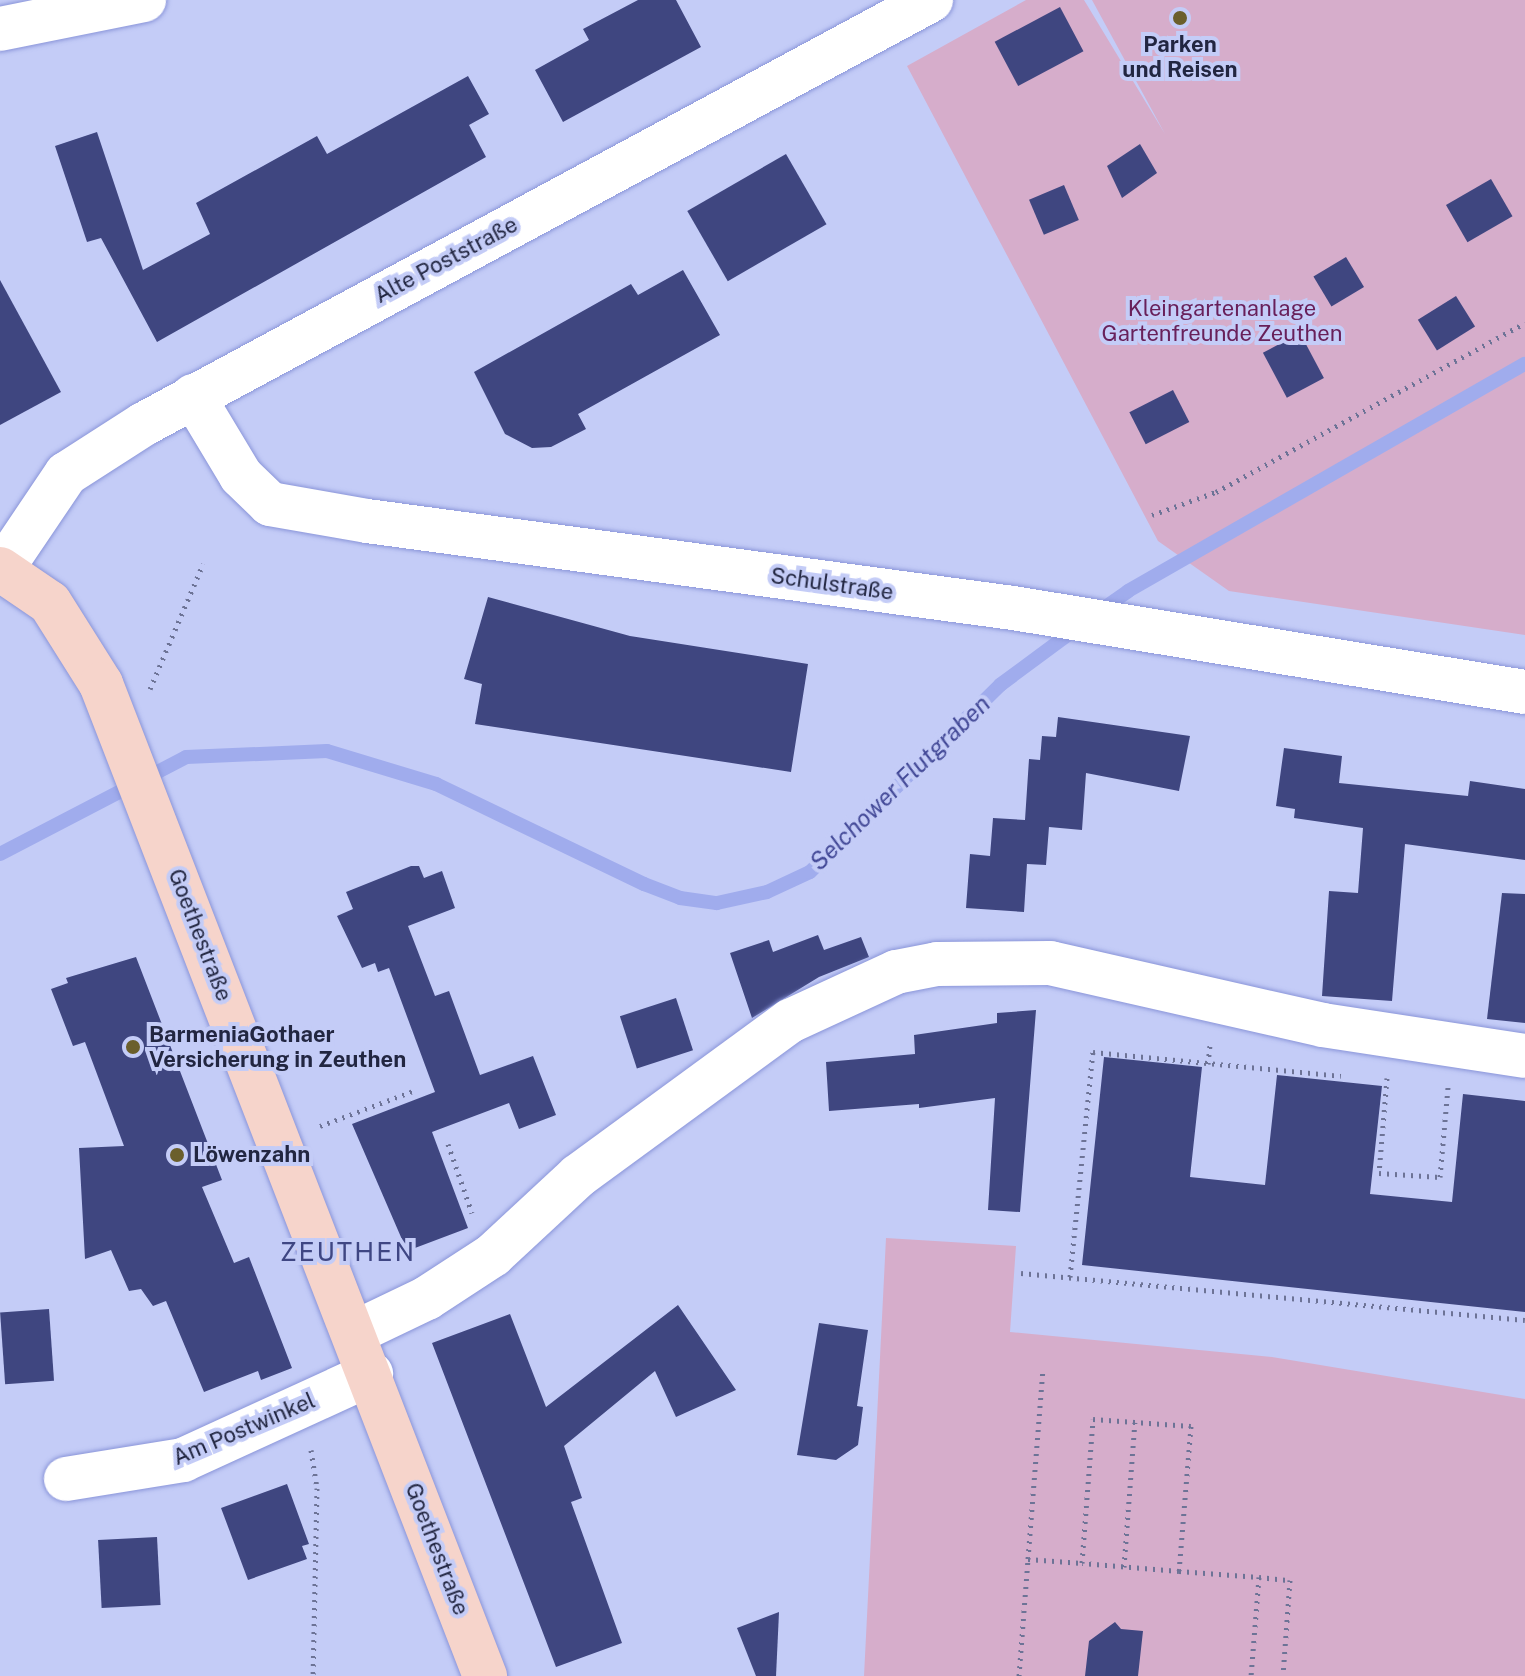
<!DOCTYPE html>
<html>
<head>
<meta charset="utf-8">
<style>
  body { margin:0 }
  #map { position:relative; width:1525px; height:1676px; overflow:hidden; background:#c4ccf7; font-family:"Public Sans",sans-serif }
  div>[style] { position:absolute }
  .green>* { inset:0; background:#d6adcb }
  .stream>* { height:14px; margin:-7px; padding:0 7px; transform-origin:7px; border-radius:7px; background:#a0aced }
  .building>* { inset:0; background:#3f4680; transform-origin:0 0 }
  .path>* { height:5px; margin-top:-2.5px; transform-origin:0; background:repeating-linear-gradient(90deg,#6d7396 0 2px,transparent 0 8px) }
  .roads { filter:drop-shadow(0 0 2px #8a95d9) drop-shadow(0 0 2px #8a95d9) }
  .minor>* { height:44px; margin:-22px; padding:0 22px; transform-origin:22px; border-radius:22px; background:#fff }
  .major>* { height:44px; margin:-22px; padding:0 22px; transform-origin:22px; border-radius:22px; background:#f6d4cb }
  .dots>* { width:22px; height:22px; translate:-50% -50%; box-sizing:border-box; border:4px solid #c4ccf7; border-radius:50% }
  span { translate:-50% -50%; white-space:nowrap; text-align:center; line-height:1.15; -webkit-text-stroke:8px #c4ccf7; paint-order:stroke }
  .poi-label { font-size:22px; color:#222641; font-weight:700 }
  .left { translate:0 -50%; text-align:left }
  .street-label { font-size:22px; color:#222641 }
  .park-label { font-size:22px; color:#68205a }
  .water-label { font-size:24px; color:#434997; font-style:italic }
  .quarter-label { font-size:26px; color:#3f4683; letter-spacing:2px }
</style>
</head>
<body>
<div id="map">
  <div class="green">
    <div style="clip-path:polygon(1026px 0,1084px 0,1165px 134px,1092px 0,1525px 0,1525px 635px,1229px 591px,1158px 541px,907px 66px)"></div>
    <div style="clip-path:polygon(886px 1238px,1016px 1246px,1010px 1332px,1272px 1357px,1525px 1399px,1525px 1676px,864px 1676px)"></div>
  </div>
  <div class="stream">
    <div style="left:1097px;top:613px;width:38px;rotate:-35deg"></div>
    <div style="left:1128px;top:591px;width:457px;rotate:-29.8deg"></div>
    <div style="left:0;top:854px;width:210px;rotate:-27.5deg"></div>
    <div style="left:186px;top:757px;width:141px;rotate:-2.4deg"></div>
    <div style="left:327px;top:751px;width:114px;rotate:16.8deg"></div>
    <div style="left:436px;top:784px;width:231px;rotate:25.7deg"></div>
    <div style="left:644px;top:884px;width:39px;rotate:21deg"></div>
    <div style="left:680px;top:898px;width:37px;rotate:8deg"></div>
    <div style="left:717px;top:903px;width:51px;rotate:-12.4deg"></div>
    <div style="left:767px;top:892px;width:47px;rotate:-24.9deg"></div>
    <div style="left:810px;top:872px;width:267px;rotate:-44.5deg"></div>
    <div style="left:1000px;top:685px;width:96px;rotate:-36.5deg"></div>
  </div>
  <div class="building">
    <div style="clip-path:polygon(638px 0,676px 0,701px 47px,563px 122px,535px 70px,589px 40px,583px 29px)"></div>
    <div style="left:1060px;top:7px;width:50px;height:74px;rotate:62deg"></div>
    <div style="clip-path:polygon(468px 76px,489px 114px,469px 125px,486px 157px,157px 342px,101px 238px,87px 242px,55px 146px,97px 132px,143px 270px,210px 234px,196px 203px,317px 136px,327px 154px)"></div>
    <div style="clip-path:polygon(1140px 144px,1157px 173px,1122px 198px,1107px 166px)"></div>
    <div style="left:786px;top:154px;width:81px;height:114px;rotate:60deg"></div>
    <div style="left:1491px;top:179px;width:43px;height:52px;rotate:60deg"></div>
    <div style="left:1064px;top:185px;width:38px;height:38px;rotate:67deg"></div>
    <div style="left:1346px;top:257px;width:35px;height:38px;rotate:59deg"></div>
    <div style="clip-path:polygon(683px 270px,720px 335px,578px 414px,586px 429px,551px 447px,532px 448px,505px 434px,474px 372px,631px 284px,638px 295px)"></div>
    <div style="clip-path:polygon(0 280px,61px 392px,0 425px)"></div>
    <div style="left:1456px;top:296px;width:36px;height:45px;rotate:58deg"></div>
    <div style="left:1300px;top:333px;width:51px;height:42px;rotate:62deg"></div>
    <div style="left:1173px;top:390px;width:36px;height:49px;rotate:63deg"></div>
    <div style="clip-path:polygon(488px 597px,630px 636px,808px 664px,791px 772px,475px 724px,482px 684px,464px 679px)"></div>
    <div style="clip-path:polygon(1058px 717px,1190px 736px,1179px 791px,1086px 773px,1082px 830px,1049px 827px,1046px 865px,1027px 864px,1024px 912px,966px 908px,970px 854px,990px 856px,993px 818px,1025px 820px,1029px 759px,1040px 760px,1042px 736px,1056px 737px)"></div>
    <div style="clip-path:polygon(1284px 748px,1342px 756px,1339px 783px,1468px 796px,1470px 781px,1525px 789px,1525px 860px,1405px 844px,1392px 1001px,1322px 996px,1329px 891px,1358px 893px,1363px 828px,1294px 818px,1295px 809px,1276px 806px)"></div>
    <div style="clip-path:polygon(411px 866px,419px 866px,424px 878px,442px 871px,455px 908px,408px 926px,435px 996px,449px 991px,480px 1075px,533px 1056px,556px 1115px,519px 1129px,509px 1103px,432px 1132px,468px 1228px,407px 1251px,352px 1124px,435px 1092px,389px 968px,378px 972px,375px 963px,362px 968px,337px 916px,353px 909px,346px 892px)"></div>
    <div style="clip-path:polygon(1502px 893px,1525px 894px,1525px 1023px,1487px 1019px)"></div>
    <div style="clip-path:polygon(818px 935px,824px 950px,861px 937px,869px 957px,819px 977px,752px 1018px,730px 953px,769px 940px,773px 952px)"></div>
    <div style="clip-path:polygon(136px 957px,222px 1180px,202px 1187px,234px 1263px,249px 1257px,292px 1368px,261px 1380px,258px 1371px,204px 1392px,166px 1301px,153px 1306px,141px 1289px,129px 1291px,111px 1250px,85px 1259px,79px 1148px,124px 1146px,85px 1042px,73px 1046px,51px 989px,68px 983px,66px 978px)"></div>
    <div style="left:676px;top:998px;width:55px;height:59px;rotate:72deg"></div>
    <div style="clip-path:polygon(1036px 1010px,1020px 1212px,988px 1210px,995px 1098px,919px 1108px,919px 1104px,829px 1111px,826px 1062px,915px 1054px,914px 1035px,997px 1023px,997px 1013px)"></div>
    <div style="clip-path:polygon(1104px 1057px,1202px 1067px,1190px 1177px,1265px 1185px,1277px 1075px,1382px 1086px,1370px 1194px,1452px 1202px,1463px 1094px,1525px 1101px,1525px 1312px,1082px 1265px)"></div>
    <div style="clip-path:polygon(678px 1305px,736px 1390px,676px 1417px,655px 1371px,564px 1446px,582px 1498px,571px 1502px,622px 1643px,556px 1667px,432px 1343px,510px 1314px,546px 1407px)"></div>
    <div style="left:49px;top:1309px;width:72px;height:49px;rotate:86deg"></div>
    <div style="clip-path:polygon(819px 1323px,868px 1330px,857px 1406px,863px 1407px,858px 1445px,836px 1460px,797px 1455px)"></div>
    <div style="clip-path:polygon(287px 1484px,309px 1544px,302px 1546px,307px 1559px,248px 1580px,221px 1508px)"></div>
    <div style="left:157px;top:1537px;width:68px;height:59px;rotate:87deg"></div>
    <div style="clip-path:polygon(779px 1612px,776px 1676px,756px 1676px,737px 1628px)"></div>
    <div style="clip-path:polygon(1115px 1622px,1121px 1629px,1143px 1631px,1138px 1676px,1085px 1676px,1089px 1641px)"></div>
  </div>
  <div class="path">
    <div style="left:1152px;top:515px;width:68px;rotate:-19.8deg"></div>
    <div style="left:1216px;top:492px;width:352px;rotate:-28.7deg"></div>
    <div style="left:150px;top:689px;width:136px;rotate:-67deg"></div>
    <div style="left:1208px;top:1064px;width:19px;rotate:-84deg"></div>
    <div style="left:1387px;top:1078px;width:95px;rotate:94.8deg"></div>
    <div style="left:1379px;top:1173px;width:61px;rotate:3.8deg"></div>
    <div style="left:1440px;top:1177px;width:90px;rotate:-84.9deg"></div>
    <div style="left:320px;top:1126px;width:103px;rotate:-20.6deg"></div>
    <div style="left:448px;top:1144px;width:73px;rotate:70.8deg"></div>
    <div style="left:1021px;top:1273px;width:506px;rotate:5.33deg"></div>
    <div style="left:1070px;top:1277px;width:226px;rotate:-84.2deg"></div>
    <div style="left:1093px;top:1052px;width:249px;rotate:5.5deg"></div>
    <div style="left:1093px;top:1419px;width:98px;rotate:4.1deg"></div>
    <div style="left:1191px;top:1426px;width:145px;rotate:94.7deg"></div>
    <div style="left:1179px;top:1571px;width:97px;rotate:-175.3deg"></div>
    <div style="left:1082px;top:1563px;width:144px;rotate:-85.6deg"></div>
    <div style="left:311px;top:1450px;width:38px;rotate:81deg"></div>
    <div style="left:317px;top:1488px;width:188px;rotate:91.2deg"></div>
    <div style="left:1028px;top:1559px;width:190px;rotate:-85.5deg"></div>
    <div style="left:1124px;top:1567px;width:145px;rotate:-85.7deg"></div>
    <div style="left:1179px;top:1571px;width:80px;rotate:4.3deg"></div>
    <div style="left:1259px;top:1577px;width:99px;rotate:94.6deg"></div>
    <div style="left:1259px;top:1577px;width:31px;rotate:6deg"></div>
    <div style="left:1290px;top:1580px;width:96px;rotate:94.2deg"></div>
    <div style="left:1019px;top:1676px;width:117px;rotate:-85.6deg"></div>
    <div style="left:1028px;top:1559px;width:54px;rotate:4.2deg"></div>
  </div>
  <div class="roads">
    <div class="minor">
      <div style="left:0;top:29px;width:147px;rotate:-11.4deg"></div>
      <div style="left:193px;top:396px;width:93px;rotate:59deg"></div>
      <div style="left:241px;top:476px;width:40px;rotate:44deg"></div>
      <div style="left:270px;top:504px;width:98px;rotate:9.9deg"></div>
      <div style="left:367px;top:521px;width:652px;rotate:7.67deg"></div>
      <div style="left:1013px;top:608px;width:519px;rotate:9.32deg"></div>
      <div style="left:2px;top:569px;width:115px;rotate:-56deg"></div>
      <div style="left:66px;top:474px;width:93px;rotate:-32.7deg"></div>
      <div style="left:144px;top:424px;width:894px;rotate:-28.31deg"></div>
      <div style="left:354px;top:1333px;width:81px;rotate:-25.6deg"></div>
      <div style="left:427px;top:1298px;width:79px;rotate:-33.1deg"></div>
      <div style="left:493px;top:1255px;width:116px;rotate:-42.9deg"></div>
      <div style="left:578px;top:1176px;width:263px;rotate:-36.2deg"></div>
      <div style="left:790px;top:1021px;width:117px;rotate:-24.8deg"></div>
      <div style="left:896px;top:972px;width:42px;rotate:-11deg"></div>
      <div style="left:937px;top:964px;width:113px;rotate:-0.5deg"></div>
      <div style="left:1050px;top:963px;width:280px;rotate:12.8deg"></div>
      <div style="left:1323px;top:1025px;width:204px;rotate:8.7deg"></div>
      <div style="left:66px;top:1479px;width:119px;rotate:-9.2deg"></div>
      <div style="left:183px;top:1460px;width:207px;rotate:-24.6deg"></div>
    </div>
    <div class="major">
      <div style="left:0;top:569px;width:60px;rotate:34.2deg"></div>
      <div style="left:50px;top:603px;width:96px;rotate:57.8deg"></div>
      <div style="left:101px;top:684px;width:1064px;rotate:68.84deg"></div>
    </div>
  </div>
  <div class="dots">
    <div style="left:1180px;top:18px;background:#6b5f2c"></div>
    <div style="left:133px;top:1047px;background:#6b5f2c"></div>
    <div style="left:177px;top:1155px;background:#6b5f2c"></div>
  </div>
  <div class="poi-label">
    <span style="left:1180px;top:57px">Parken<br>und Reisen</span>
    <span class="left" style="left:149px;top:1047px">BarmeniaGothaer<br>Versicherung in Zeuthen</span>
    <span class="left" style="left:193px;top:1155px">Löwenzahn</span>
  </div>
  <div class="street-label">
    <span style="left:446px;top:260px;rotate:-28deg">Alte Poststraße</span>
    <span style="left:832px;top:584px;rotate:8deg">Schulstraße</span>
    <span style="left:200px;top:935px;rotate:69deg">Goethestraße</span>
    <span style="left:244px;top:1429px;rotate:-23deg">Am Postwinkel</span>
    <span style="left:437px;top:1549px;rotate:69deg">Goethestraße</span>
  </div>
  <div class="park-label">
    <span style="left:1222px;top:321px">Kleingartenanlage<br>Gartenfreunde Zeuthen</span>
  </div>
  <div class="water-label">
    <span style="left:900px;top:783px;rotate:-44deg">Selchower Flutgraben</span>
  </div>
  <div class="quarter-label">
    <span style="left:348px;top:1252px">ZEUTHEN</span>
  </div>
</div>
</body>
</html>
